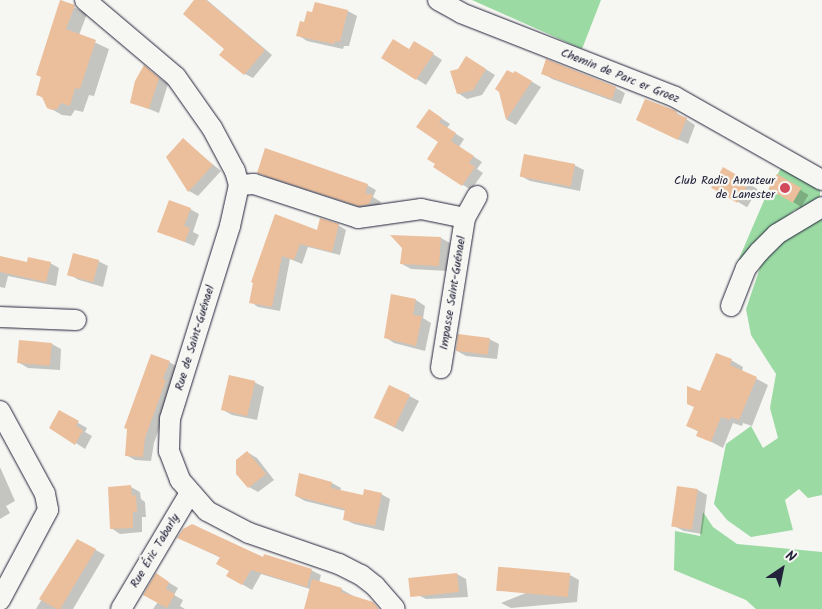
<!DOCTYPE html>
<html>
<head>
<meta charset="utf-8">
<style>
  body { margin:0 }
  #map { position:relative; width:822px; height:609px; overflow:hidden; background:#f6f6f2; font-family:Kalam,sans-serif }
  div>[style] { position:absolute }
  .green>* { inset:0; background:#9bdaa3 }
  .shadow>* { inset:0; background:#0003; transform-origin:0 0 }
  .building>* { inset:0; background:#ecbf9c; transform-origin:0 0 }
  .roads { filter:drop-shadow(0 0 1px #22223b) drop-shadow(0 0 1px #22223b) }
  .minor>* { height:20px; margin:-10px; padding:0 10px; transform-origin:10px; border-radius:10px; background:#f6f6f2 }
  .dots>* { width:14px; height:14px; translate:-50% -50%; box-sizing:border-box; border:2px solid #f6f6f2; border-radius:50% }
  span { translate:-50% -50%; white-space:nowrap; text-align:center; line-height:1.15; -webkit-text-stroke:4.5px #f6f6f2; paint-order:stroke }
  .street-label { font-size:12px; color:#22223b }
  .poi-label { font-size:12px; color:#22223b }
  .right { translate:-100% -50%; text-align:right }
  .north { position:absolute; left:757px; top:544px; width:50px; height:50px; -webkit-text-stroke:4px #f6f6f2; paint-order:stroke; rotate:34deg; font-size:14px; font-weight:700; line-height:20px; text-align:center; color:#22223b }
  .north::after { content:''; display:block; margin:auto; width:18px; height:22px; background:#22223b; clip-path:polygon(50% 0,100% 100%,50% 72%,0 100%) }
</style>
</head>
<body>
<div id="map">
  <div class="green">
    <div style="clip-path:polygon(472px 0,601px 0,582px 49px)"></div>
    <div style="clip-path:polygon(784px 163px,820px 189px,820px 198px,811px 205px,795px 210px,774px 226px,735px 268px,769px 189px)"></div>
    <div style="clip-path:polygon(822px 219px,822px 495px,808px 498px,799px 489px,785px 500px,793px 530px,751px 537px,727px 520px,714px 504px,726px 444px,751px 426px,763px 448px,778px 438px,770px 408px,776px 374px,751px 335px,746px 309px,764px 256px,796px 229px)"></div>
    <div style="clip-path:polygon(703px 512px,713px 527px,737px 544px,822px 552px,822px 609px,756px 609px,746px 600px,674px 570px,675px 531px,700px 536px)"></div>
  </div>
  <div class="shadow">
    <div style="clip-path:polygon(61px 0,87px 14px,79px 35px,109px 49px,94px 96px,89px 95px,83px 112px,75px 110px,71px 116px,62px 115px,48px 107px,44px 98px,37px 94px)"></div>
    <div style="clip-path:polygon(195px 0,207px 0,272px 55px,253px 78px,245px 74px,226px 49px)"></div>
    <div style="clip-path:polygon(348px 11px,357px 16px,349px 46px,344px 46px,343px 49px,307px 41px,298px 35px,305px 24px)"></div>
    <div style="clip-path:polygon(424px 48px,442px 60px,426px 85px,383px 58px)"></div>
    <div style="clip-path:polygon(547px 61px,616px 88px,625px 93px,621px 104px,552px 79px,543px 73px)"></div>
    <div style="clip-path:polygon(476px 63px,495px 75px,482px 95px,467px 99px,458px 93px)"></div>
    <div style="clip-path:polygon(144px 67px,168px 84px,159px 113px,131px 102px)"></div>
    <div style="clip-path:polygon(515px 72px,541px 87px,516px 125px,507px 120px,500px 91px)"></div>
    <div style="clip-path:polygon(674px 111px,695px 125px,688px 144px,647px 125px)"></div>
    <div style="clip-path:polygon(438px 116px,450px 124px,447px 128px,464px 139px,459px 147px,482px 162px,477px 169px,483px 173px,471px 190px,435px 167px,440px 141px)"></div>
    <div style="clip-path:polygon(183px 140px,221px 171px,198px 196px,189px 191px,168px 157px)"></div>
    <div style="clip-path:polygon(574px 165px,584px 170px,580px 191px,530px 181px,521px 176px)"></div>
    <div style="left:723px;top:169px;width:40px;height:21px;rotate:30deg"></div>
    <div style="clip-path:polygon(258px 172px,367px 185px,376px 190px,373px 197px,381px 202px,378px 209px,369px 210px,267px 177px)"></div>
    <div style="left:778px;top:176px;width:36px;height:14px;rotate:32deg"></div>
    <div style="clip-path:polygon(190px 209px,199px 214px,193px 232px,199px 235px,194px 246px,159px 231px)"></div>
    <div style="clip-path:polygon(276px 216px,318px 231px,338px 225px,346px 230px,340px 255px,308px 247px,302px 264px,290px 259px,280px 311px,258px 307px,251px 302px,254px 283px)"></div>
    <div style="clip-path:polygon(393px 236px,441px 238px,450px 243px,448px 271px,411px 269px,402px 264px,403px 247px)"></div>
    <div style="clip-path:polygon(0 257px,28px 263px,50px 263px,59px 268px,56px 286px,8px 276px,5px 288px,0 287px)"></div>
    <div style="clip-path:polygon(98px 261px,108px 266px,103px 287px,79px 280px,70px 275px)"></div>
    <div style="clip-path:polygon(392px 295px,416px 300px,425px 306px,423px 318px,431px 323px,425px 351px,394px 343px,385px 337px)"></div>
    <div style="clip-path:polygon(489px 339px,499px 344px,497px 359px,466px 356px,457px 351px)"></div>
    <div style="clip-path:polygon(20px 341px,52px 344px,61px 349px,60px 370px,28px 368px,18px 362px)"></div>
    <div style="clip-path:polygon(731px 360px,743px 367px,742px 371px,768px 385px,752px 426px,743px 423px,742px 426px,733px 423px,723px 448px,698px 435px,699px 432px,688px 426px,701px 393px)"></div>
    <div style="clip-path:polygon(169px 362px,178px 367px,174px 386px,154px 443px,151px 461px,135px 460px,126px 455px)"></div>
    <div style="clip-path:polygon(254px 382px,264px 387px,257px 420px,232px 415px,223px 410px)"></div>
    <div style="clip-path:polygon(390px 386px,419px 401px,403px 432px,384px 422px)"></div>
    <div style="clip-path:polygon(59px 412px,87px 428px,85px 432px,92px 436px,85px 449px,76px 443px)"></div>
    <div style="clip-path:polygon(247px 452px,257px 458px,274px 480px,258px 492px,249px 487px)"></div>
    <div style="clip-path:polygon(0 467px,15px 501px,6px 506px,10px 513px,0 519px)"></div>
    <div style="clip-path:polygon(300px 475px,332px 483px,341px 488px,340px 491px,363px 496px,381px 494px,390px 499px,384px 531px,354px 524px,344px 519px,346px 511px,305px 501px,296px 496px)"></div>
    <div style="clip-path:polygon(131px 487px,140px 492px,141px 499px,145px 502px,146px 517px,142px 517px,142px 532px,120px 534px,111px 528px)"></div>
    <div style="clip-path:polygon(678px 487px,698px 490px,707px 495px,702px 534px,684px 531px,674px 526px)"></div>
    <div style="clip-path:polygon(179px 538px,311px 570px,321px 575px,319px 583px,341px 589px,376px 609px,305px 609px,310px 589px,261px 574px,252px 590px,228px 576px,231px 571px,221px 558px)"></div>
    <div style="clip-path:polygon(77px 540px,105px 555px,73px 609px,36px 609px)"></div>
    <div style="clip-path:polygon(457px 574px,466px 579px,468px 597px,426px 599px,416px 594px)"></div>
    <div style="clip-path:polygon(156px 575px,178px 588px,174px 595px,183px 600px,180px 606px,185px 609px,153px 609px,158px 602px)"></div>
    <div style="clip-path:polygon(570px 575px,579px 580px,577px 602px,511px 608px,501px 603px)"></div>
  </div>
  <div class="building">
    <div style="clip-path:polygon(60px 0,75px 5px,66px 29px,55px 25px,96px 40px,80px 89px,75px 88px,70px 106px,61px 103px,57px 109px,52px 110px,47px 108px,42px 97px,36px 95px,41px 77px,36px 75px)"></div>
    <div style="clip-path:polygon(194px 0,206px 0,265px 50px,244px 75px,219px 55px,224px 49px,183px 14px)"></div>
    <div style="clip-path:polygon(315px 2px,348px 10px,340px 42px,335px 41px,334px 44px,296px 36px,300px 21px,304px 22px,307px 11px,312px 12px)"></div>
    <div style="clip-path:polygon(393px 39px,409px 49px,414px 41px,434px 53px,416px 80px,381px 58px)"></div>
    <div style="clip-path:polygon(466px 56px,486px 69px,473px 90px,457px 94px,450px 71px,458px 69px)"></div>
    <div style="clip-path:polygon(546px 59px,616px 87px,612px 99px,541px 74px)"></div>
    <div style="clip-path:polygon(144px 65px,159px 78px,149px 109px,130px 103px,135px 81px)"></div>
    <div style="clip-path:polygon(507px 70px,513px 73px,515px 71px,532px 81px,506px 120px,499px 92px,495px 89px)"></div>
    <div style="clip-path:polygon(645px 99px,674px 110px,677px 112px,676px 114px,687px 118px,678px 140px,636px 120px)"></div>
    <div style="clip-path:polygon(429px 109px,442px 118px,439px 122px,456px 133px,451px 141px,474px 156px,469px 163px,475px 167px,462px 186px,433px 167px,435px 164px,427px 159px,438px 142px,416px 127px)"></div>
    <div style="clip-path:polygon(183px 138px,213px 165px,188px 192px,166px 157px)"></div>
    <div style="clip-path:polygon(265px 148px,368px 184px,365px 193px,373px 195px,369px 204px,359px 206px,257px 173px)"></div>
    <div style="left:524px;top:154px;width:52px;height:23px;rotate:11deg"></div>
    <div style="left:723px;top:167px;width:30px;height:24px;rotate:30deg"></div>
    <div style="left:777px;top:174px;width:28px;height:17px;rotate:30deg"></div>
    <div style="clip-path:polygon(169px 200px,191px 208px,184px 226px,190px 228px,185px 242px,157px 232px)"></div>
    <div style="clip-path:polygon(275px 214px,317px 230px,320px 218px,339px 224px,332px 252px,300px 244px,294px 260px,282px 256px,272px 307px,249px 303px,253px 283px,251px 282px)"></div>
    <div style="clip-path:polygon(390px 235px,441px 237px,439px 266px,400px 264px,402px 248px)"></div>
    <div style="left:73px;top:253px;width:27px;height:23px;rotate:15deg"></div>
    <div style="clip-path:polygon(0 256px,27px 262px,28px 257px,51px 262px,46px 282px,0 272px)"></div>
    <div style="clip-path:polygon(391px 294px,416px 299px,413px 315px,422px 316px,416px 346px,384px 338px)"></div>
    <div style="left:458px;top:334px;width:32px;height:17px;rotate:7deg"></div>
    <div style="left:19px;top:340px;width:33px;height:23px;rotate:5deg"></div>
    <div style="clip-path:polygon(716px 353px,732px 359px,730px 365px,757px 377px,739px 420px,731px 417px,730px 420px,721px 417px,711px 442px,696px 436px,698px 431px,686px 426px,694px 407px,687px 404px,687px 386px,700px 391px)"></div>
    <div style="clip-path:polygon(151px 354px,170px 361px,163px 379px,166px 380px,145px 438px,143px 457px,125px 456px,127px 429px,124px 428px)"></div>
    <div style="left:229px;top:375px;width:27px;height:36px;rotate:13deg"></div>
    <div style="left:389px;top:385px;width:23px;height:36px;rotate:25deg"></div>
    <div style="clip-path:polygon(59px 410px,79px 421px,76px 426px,83px 430px,75px 445px,49px 428px)"></div>
    <div style="clip-path:polygon(247px 451px,266px 474px,248px 488px,236px 474px,236px 460px)"></div>
    <div style="clip-path:polygon(299px 473px,332px 482px,331px 488px,363px 495px,364px 489px,382px 493px,375px 526px,343px 520px,345px 509px,295px 496px)"></div>
    <div style="clip-path:polygon(131px 485px,132px 496px,136px 495px,137px 512px,133px 512px,133px 528px,110px 529px,108px 487px)"></div>
    <div style="left:677px;top:486px;width:21px;height:41px;rotate:8deg"></div>
    <div style="clip-path:polygon(192px 524px,263px 557px,264px 554px,312px 569px,307px 587px,251px 570px,242px 585px,226px 576px,229px 571px,216px 564px,220px 557px,177px 538px,183px 529px)"></div>
    <div style="clip-path:polygon(77px 539px,96px 549px,60px 609px,57px 609px,39px 599px)"></div>
    <div style="clip-path:polygon(156px 573px,169px 582px,166px 589px,175px 594px,167px 608px,143px 595px)"></div>
    <div style="left:457px;top:573px;width:19px;height:49px;rotate:84deg"></div>
    <div style="left:570px;top:573px;width:24px;height:72px;rotate:95deg"></div>
    <div style="clip-path:polygon(312px 579px,342px 588px,341px 592px,373px 602px,379px 609px,304px 609px)"></div>
  </div>
  <div class="roads">
    <div class="minor">
      <div style="left:85px;top:0;width:119px;rotate:40.2deg"></div>
      <div style="left:176px;top:77px;width:62px;rotate:54.8deg"></div>
      <div style="left:212px;top:128px;width:49px;rotate:61.9deg"></div>
      <div style="left:235px;top:171px;width:15px;rotate:74deg"></div>
      <div style="left:239px;top:185px;width:42px;rotate:102.4deg"></div>
      <div style="left:230px;top:226px;width:202px;rotate:107.3deg"></div>
      <div style="left:170px;top:419px;width:32px;rotate:92deg"></div>
      <div style="left:169px;top:451px;width:31px;rotate:69deg"></div>
      <div style="left:180px;top:480px;width:41px;rotate:48.9deg"></div>
      <div style="left:207px;top:511px;width:47px;rotate:27.6deg"></div>
      <div style="left:249px;top:533px;width:95px;rotate:19deg"></div>
      <div style="left:339px;top:564px;width:25px;rotate:27deg"></div>
      <div style="left:361px;top:575px;width:18px;rotate:38deg"></div>
      <div style="left:375px;top:586px;width:30px;rotate:49deg"></div>
      <div style="left:438px;top:0;width:26px;rotate:29deg"></div>
      <div style="left:461px;top:13px;width:230px;rotate:21.4deg"></div>
      <div style="left:675px;top:97px;width:169px;rotate:29.5deg"></div>
      <div style="left:239px;top:185px;width:15px;rotate:-4deg"></div>
      <div style="left:254px;top:184px;width:109px;rotate:18.1deg"></div>
      <div style="left:358px;top:218px;width:64px;rotate:-8.1deg"></div>
      <div style="left:421px;top:209px;width:45px;rotate:11.6deg"></div>
      <div style="left:465px;top:218px;width:152px;rotate:99.1deg"></div>
      <div style="left:465px;top:218px;width:25px;rotate:-61deg"></div>
      <div style="left:731px;top:306px;width:41px;rotate:-68.5deg"></div>
      <div style="left:746px;top:268px;width:21px;rotate:-51deg"></div>
      <div style="left:759px;top:252px;width:25px;rotate:-45deg"></div>
      <div style="left:777px;top:234px;width:52px;rotate:-31deg"></div>
      <div style="left:0;top:317px;width:76px;rotate:2.3deg"></div>
      <div style="left:0;top:411px;width:94px;rotate:61.5deg"></div>
      <div style="left:45px;top:494px;width:16px;rotate:79deg"></div>
      <div style="left:48px;top:510px;width:102px;rotate:118.1deg"></div>
      <div style="left:121px;top:609px;width:135px;rotate:-59.3deg"></div>
    </div>
  </div>
  <div class="dots">
    <div style="left:785px;top:188px;background:#d1495b"></div>
  </div>
  <div class="street-label">
    <span style="left:620px;top:76px;rotate:22deg">Chemin de Parc er Groez</span>
    <span style="left:453px;top:293px;rotate:-81deg">Impasse Saint-Guénael</span>
    <span style="left:195px;top:338px;rotate:-73deg">Rue de Saint-Guénael</span>
    <span style="left:155px;top:551px;rotate:-59deg">Rue Éric Tabarly</span>
  </div>
  <div class="poi-label">
    <span class="right" style="left:775px;top:188px">Club Radio Amateur<br>de Lanester</span>
  </div>
  <div class="north">N</div>
</div>
</body>
</html>
